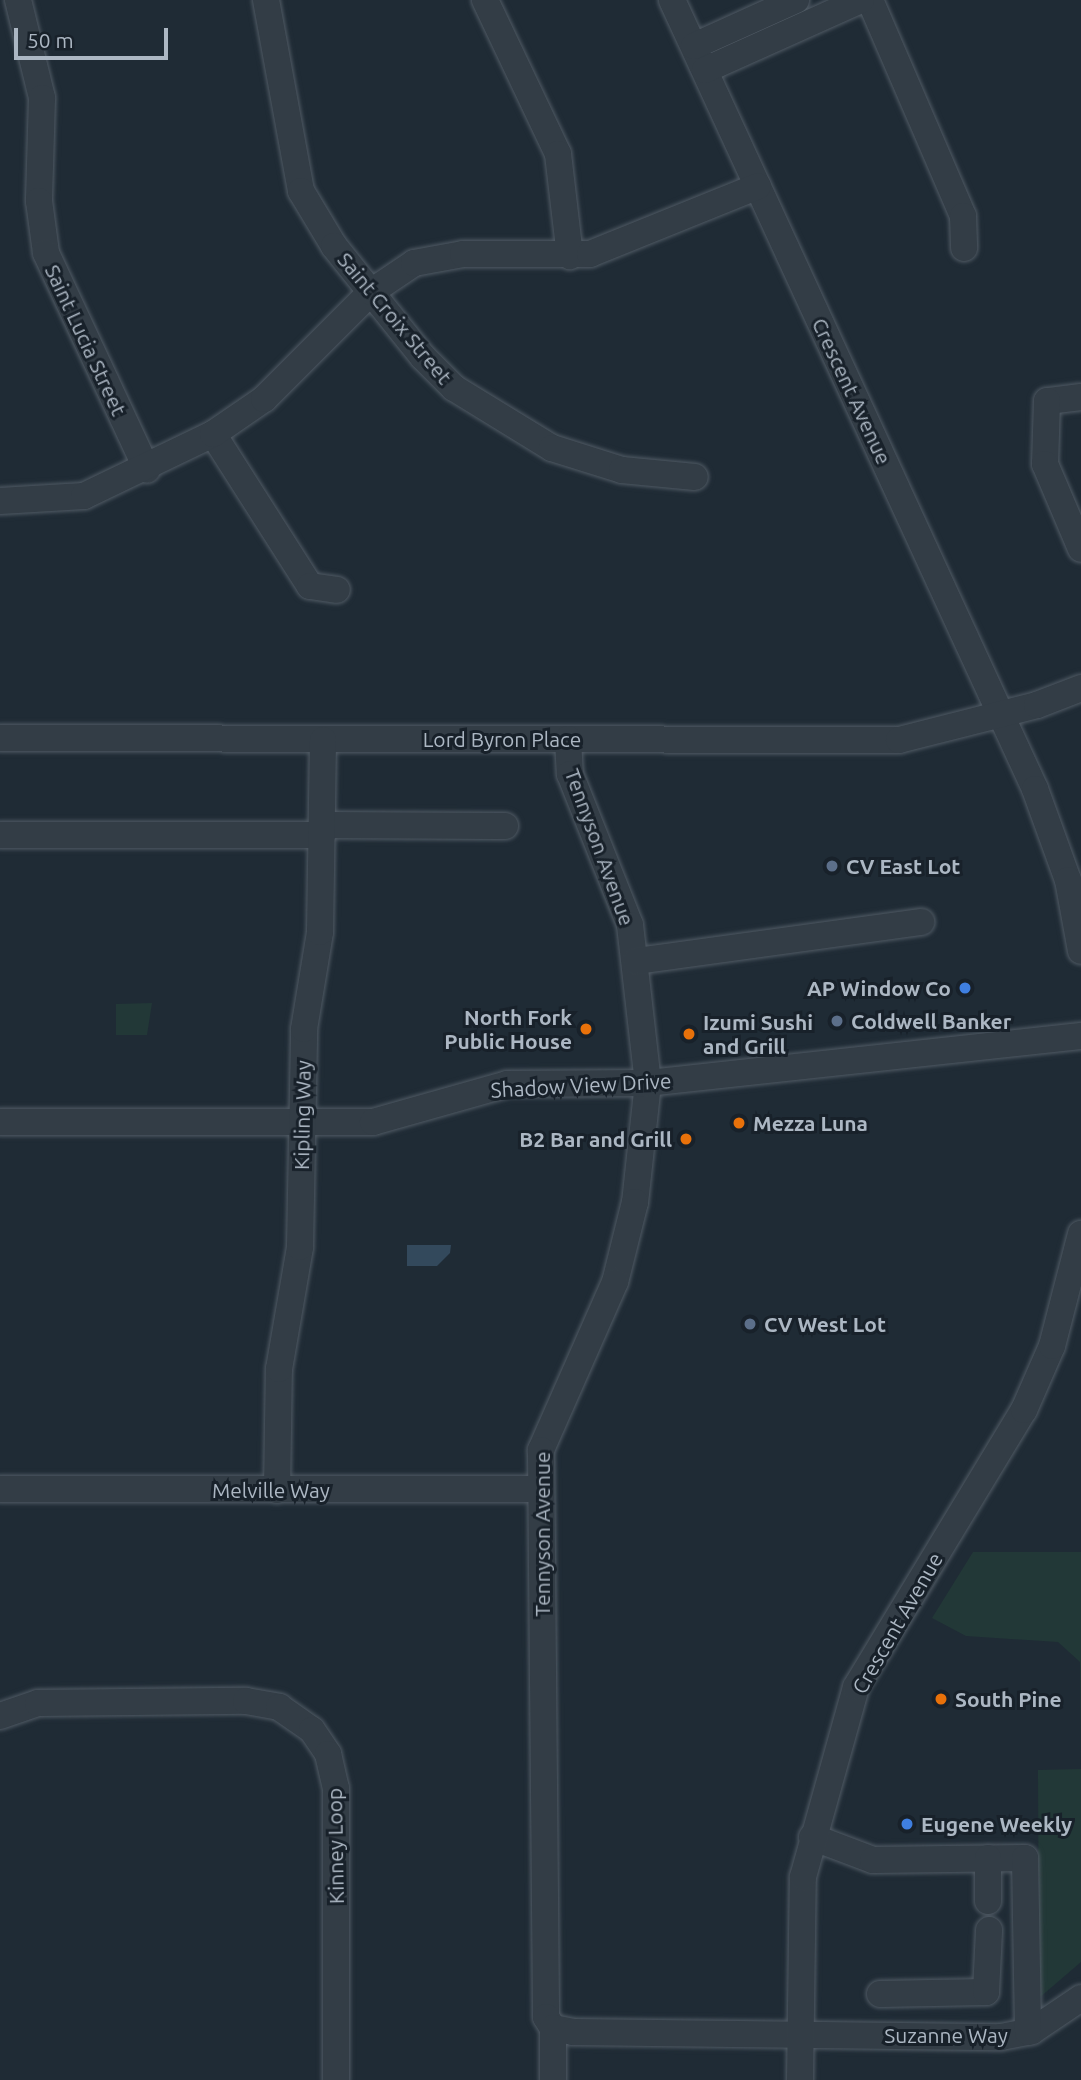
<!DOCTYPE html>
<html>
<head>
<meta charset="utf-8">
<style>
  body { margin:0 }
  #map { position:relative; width:1081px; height:2080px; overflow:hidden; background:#1f2b35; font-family:Ubuntu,sans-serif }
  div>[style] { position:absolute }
  .green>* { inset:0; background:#223837 }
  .water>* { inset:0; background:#33495c }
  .roads { filter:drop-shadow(0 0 2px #505a64) drop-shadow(0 0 2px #505a64) }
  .minor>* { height:26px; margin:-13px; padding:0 13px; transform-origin:13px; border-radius:13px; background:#333d46 }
  .dots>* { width:19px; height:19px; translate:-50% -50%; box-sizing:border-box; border:4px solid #18212a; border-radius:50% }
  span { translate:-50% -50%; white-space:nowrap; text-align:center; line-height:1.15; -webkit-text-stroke:6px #18212a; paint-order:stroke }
  .street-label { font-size:21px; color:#acb7c3 }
  .poi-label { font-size:21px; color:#acb7c3; font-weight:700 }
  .left { translate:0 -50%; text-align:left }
  .right { translate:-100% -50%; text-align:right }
  .scale { position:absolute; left:14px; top:28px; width:154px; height:32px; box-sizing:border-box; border:4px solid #acb7c3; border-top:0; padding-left:9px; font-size:21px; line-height:24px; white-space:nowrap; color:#acb7c3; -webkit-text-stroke:5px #18212a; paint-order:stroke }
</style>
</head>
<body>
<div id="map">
  <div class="green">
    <div style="clip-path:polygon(152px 1003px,147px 1035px,116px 1035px,116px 1004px)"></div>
    <div style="clip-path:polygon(973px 1552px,1081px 1552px,1081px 1962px,1039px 1998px,1038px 1770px,1081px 1769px,1080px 1662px,1058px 1642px,966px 1636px,932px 1618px)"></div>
  </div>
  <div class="water">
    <div style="clip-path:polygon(407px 1245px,451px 1245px,450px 1253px,437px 1266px,407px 1266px)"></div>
  </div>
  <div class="roads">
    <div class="minor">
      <div style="left:18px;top:0;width:101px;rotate:76.2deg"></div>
      <div style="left:42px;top:98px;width:103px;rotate:91.7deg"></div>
      <div style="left:39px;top:201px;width:52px;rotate:82.3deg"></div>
      <div style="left:46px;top:253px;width:239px;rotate:65deg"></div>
      <div style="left:266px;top:0;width:194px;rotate:79.6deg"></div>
      <div style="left:301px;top:191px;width:64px;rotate:59deg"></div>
      <div style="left:334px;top:246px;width:142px;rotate:51.3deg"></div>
      <div style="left:423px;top:357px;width:44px;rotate:45deg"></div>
      <div style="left:454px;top:388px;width:115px;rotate:31.5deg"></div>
      <div style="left:552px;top:448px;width:73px;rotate:17.4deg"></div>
      <div style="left:622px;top:470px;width:73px;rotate:5.5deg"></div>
      <div style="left:485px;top:0;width:170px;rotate:64.6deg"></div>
      <div style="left:558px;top:154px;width:103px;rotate:83.3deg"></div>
      <div style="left:672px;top:0;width:868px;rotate:65.29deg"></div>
      <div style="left:1035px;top:789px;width:97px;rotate:70.1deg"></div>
      <div style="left:1068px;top:880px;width:72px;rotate:79.6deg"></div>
      <div style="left:870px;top:0;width:235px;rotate:66.7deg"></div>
      <div style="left:963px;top:216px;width:32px;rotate:88deg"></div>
      <div style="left:694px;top:46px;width:112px;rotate:-24.3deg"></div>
      <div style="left:705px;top:70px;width:171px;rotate:-24.2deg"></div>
      <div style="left:1081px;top:397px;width:34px;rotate:173deg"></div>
      <div style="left:1047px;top:401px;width:63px;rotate:91.8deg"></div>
      <div style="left:1045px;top:464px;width:92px;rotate:67deg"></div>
      <div style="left:213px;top:434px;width:180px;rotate:57.5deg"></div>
      <div style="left:310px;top:586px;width:27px;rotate:8deg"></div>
      <div style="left:0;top:501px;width:84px;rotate:-3.4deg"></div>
      <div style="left:84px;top:496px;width:143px;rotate:-25.7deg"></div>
      <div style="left:213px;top:434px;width:62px;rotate:-34.5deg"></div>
      <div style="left:264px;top:399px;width:151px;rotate:-45deg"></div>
      <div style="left:371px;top:292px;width:52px;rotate:-34deg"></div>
      <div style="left:414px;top:263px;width:50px;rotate:-10.4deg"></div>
      <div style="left:463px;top:254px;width:127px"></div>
      <div style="left:590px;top:254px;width:181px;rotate:-22deg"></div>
      <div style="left:0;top:738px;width:899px;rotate:0.13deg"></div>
      <div style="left:899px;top:740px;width:142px;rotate:-14.2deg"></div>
      <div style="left:1037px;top:705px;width:47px;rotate:-21.1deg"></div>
      <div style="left:568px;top:739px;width:35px;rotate:87deg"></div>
      <div style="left:570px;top:774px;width:162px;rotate:68.3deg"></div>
      <div style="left:630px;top:925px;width:159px;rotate:83.5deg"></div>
      <div style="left:648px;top:1083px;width:120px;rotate:96.2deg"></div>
      <div style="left:635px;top:1202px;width:82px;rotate:104deg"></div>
      <div style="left:615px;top:1282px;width:184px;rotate:113.8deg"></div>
      <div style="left:541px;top:1450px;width:567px;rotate:89.49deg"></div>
      <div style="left:546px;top:2017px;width:13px;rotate:58deg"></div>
      <div style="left:553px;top:2028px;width:20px;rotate:11deg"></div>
      <div style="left:573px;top:2032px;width:428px;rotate:0.7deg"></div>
      <div style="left:1001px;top:2037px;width:32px;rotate:-11deg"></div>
      <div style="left:1032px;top:2031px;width:59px;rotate:-34deg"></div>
      <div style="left:322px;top:825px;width:183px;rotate:0.3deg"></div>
      <div style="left:0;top:835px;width:322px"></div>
      <div style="left:636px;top:961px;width:288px;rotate:-7.8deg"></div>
      <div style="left:0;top:1122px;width:373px"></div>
      <div style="left:373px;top:1122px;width:139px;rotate:-15.8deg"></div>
      <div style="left:507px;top:1084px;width:141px;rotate:-0.4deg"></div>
      <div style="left:648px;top:1083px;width:436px;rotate:-6.2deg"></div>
      <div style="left:0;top:1489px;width:541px"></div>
      <div style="left:277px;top:1490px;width:121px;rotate:-89.1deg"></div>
      <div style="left:279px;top:1369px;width:124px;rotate:-80.2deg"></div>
      <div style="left:300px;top:1247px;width:218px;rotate:-88.9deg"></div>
      <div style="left:304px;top:1029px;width:98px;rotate:-80.6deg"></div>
      <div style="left:320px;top:932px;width:192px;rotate:-89.1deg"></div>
      <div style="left:0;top:1716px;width:40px;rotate:-18.9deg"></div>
      <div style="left:38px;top:1703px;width:208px;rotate:-0.6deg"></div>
      <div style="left:246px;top:1701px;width:34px;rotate:10deg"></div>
      <div style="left:279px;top:1707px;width:40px;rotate:34.9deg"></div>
      <div style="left:312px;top:1730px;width:29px;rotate:56deg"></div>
      <div style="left:328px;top:1754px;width:35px;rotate:77deg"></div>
      <div style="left:336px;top:1788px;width:292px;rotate:90deg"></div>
      <div style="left:812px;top:1837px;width:65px;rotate:20.7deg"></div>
      <div style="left:873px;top:1860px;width:152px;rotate:-0.8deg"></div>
      <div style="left:1025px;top:1858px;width:174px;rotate:89deg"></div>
      <div style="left:988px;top:1858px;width:43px;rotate:90deg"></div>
      <div style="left:880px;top:1994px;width:106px;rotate:-1.1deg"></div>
      <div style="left:986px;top:1992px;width:62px;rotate:-87.2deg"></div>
      <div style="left:553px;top:2028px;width:52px;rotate:90deg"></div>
      <div style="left:800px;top:2080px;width:203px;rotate:-89.2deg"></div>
      <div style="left:803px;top:1877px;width:197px;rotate:-74.4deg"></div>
      <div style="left:856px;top:1687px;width:324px;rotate:-58.8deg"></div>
      <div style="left:1024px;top:1410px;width:70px;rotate:-66.4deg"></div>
      <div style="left:1052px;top:1346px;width:116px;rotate:-75.5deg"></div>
    </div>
  </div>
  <div class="dots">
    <div style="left:832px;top:866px;background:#5c6f8a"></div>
    <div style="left:965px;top:988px;background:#3f7fe0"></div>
    <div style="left:837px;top:1021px;background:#5c6f8a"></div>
    <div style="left:586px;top:1029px;background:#e8710a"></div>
    <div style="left:689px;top:1034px;background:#e8710a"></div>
    <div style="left:739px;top:1123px;background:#e8710a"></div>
    <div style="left:686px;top:1139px;background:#e8710a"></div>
    <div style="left:750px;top:1324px;background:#5c6f8a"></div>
    <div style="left:941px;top:1699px;background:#e8710a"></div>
    <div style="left:907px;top:1824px;background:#3f7fe0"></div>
  </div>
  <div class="street-label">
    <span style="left:395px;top:318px;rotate:50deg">Saint Croix Street</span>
    <span style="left:86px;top:340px;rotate:65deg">Saint Lucia Street</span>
    <span style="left:852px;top:391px;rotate:65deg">Crescent Avenue</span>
    <span style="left:502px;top:739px">Lord Byron Place</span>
    <span style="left:600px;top:847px;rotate:70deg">Tennyson Avenue</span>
    <span style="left:581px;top:1085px;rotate:-3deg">Shadow View Drive</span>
    <span style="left:302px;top:1115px;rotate:-89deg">Kipling Way</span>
    <span style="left:271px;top:1490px">Melville Way</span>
    <span style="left:542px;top:1534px;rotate:-90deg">Tennyson Avenue</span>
    <span style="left:897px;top:1623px;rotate:-60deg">Crescent Avenue</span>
    <span style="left:335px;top:1846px;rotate:-91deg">Kinney Loop</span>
    <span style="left:946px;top:2035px">Suzanne Way</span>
  </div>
  <div class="poi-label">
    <span class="left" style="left:846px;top:866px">CV East Lot</span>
    <span class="right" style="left:951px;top:988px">AP Window Co</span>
    <span class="right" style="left:572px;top:1029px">North Fork<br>Public House</span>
    <span class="left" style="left:851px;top:1021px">Coldwell Banker</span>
    <span class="left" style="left:703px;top:1034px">Izumi Sushi<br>and Grill</span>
    <span class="left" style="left:753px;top:1123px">Mezza Luna</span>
    <span class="right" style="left:672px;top:1139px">B2 Bar and Grill</span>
    <span class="left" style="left:764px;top:1324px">CV West Lot</span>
    <span class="left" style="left:955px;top:1699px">South Pine</span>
    <span class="left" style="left:921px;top:1824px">Eugene Weekly</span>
  </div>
  <div class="scale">50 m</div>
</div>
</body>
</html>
